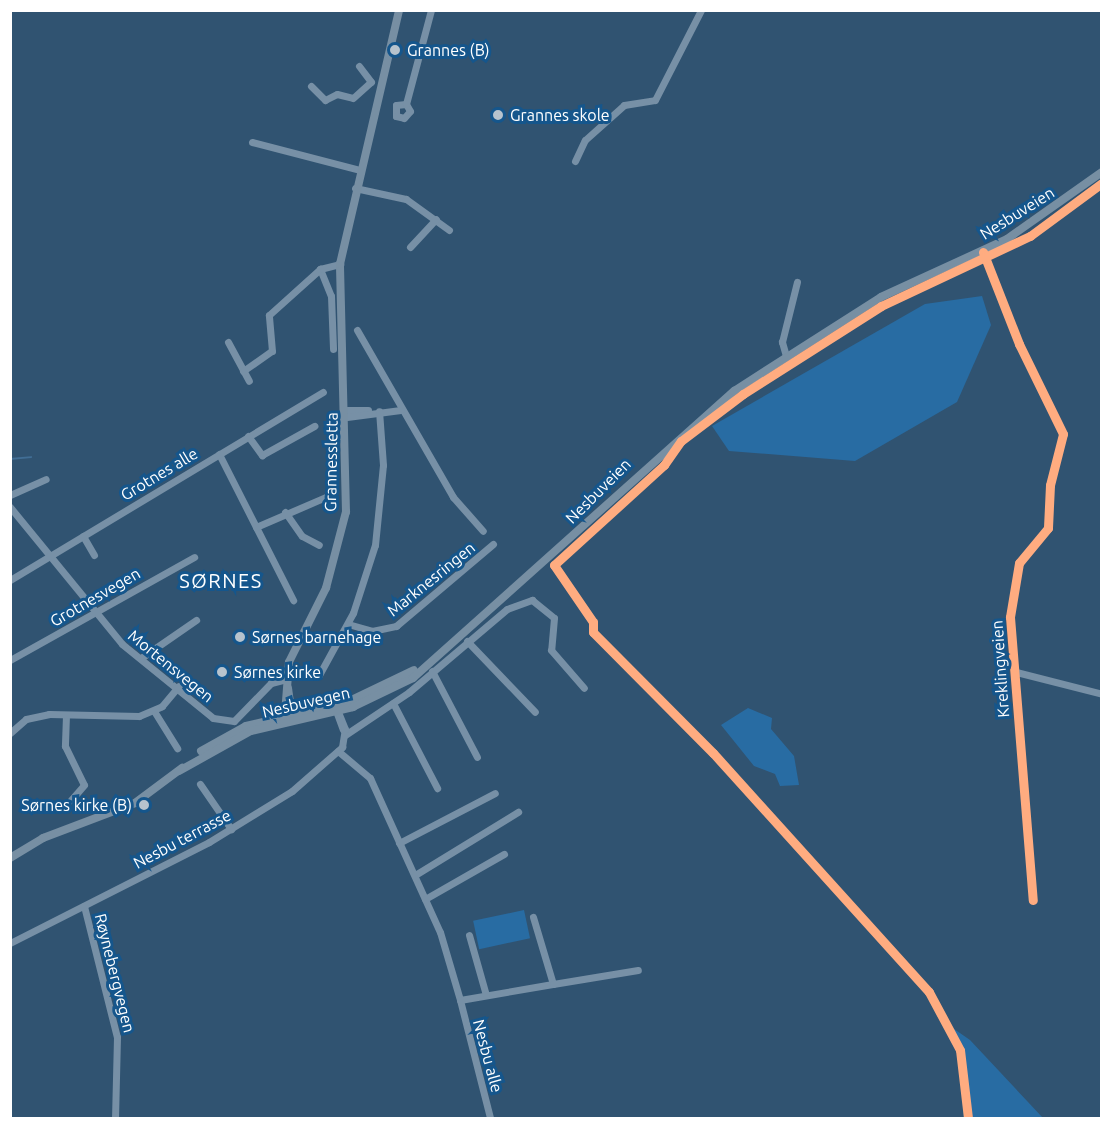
<!DOCTYPE html>
<html>
<head>
<meta charset="utf-8">
<style>
  body { margin:0 }
  #map { position:relative; width:1112px; height:1129px; overflow:hidden; background:#305371; font-family:Ubuntu,sans-serif }
  div>[style] { position:absolute }
  .green>* { inset:0; background:#286ca3; transform-origin:0 0 }
  .stream>* { height:1.5px; margin:-0.75px; padding:0 0.75px; transform-origin:0.75px; border-radius:0.75px; background:#416e95 }
  .minor>* { height:7px; margin:-3.5px; padding:0 3.5px; transform-origin:3.5px; border-radius:3.5px; background:#7790a6 }
  .major>* { height:8px; margin:-4px; padding:0 4px; transform-origin:4px; border-radius:4px; background:#778fa3 }
  .cycleway>* { height:9px; margin:-4.5px; padding:0 4.5px; transform-origin:4.5px; border-radius:4.5px; background:#ffac80 }
  .dots>* { width:16px; height:16px; translate:-50% -50%; box-sizing:border-box; border:3px solid #15568c; border-radius:50% }
  span { translate:-50% -50%; white-space:nowrap; text-align:center; line-height:1.15; -webkit-text-stroke:6px #15568c; paint-order:stroke }
  .poi-label { font-size:16px; color:#fff }
  .left { translate:0 -50%; text-align:left }
  .right { translate:-100% -50%; text-align:right }
  .street-label { font-size:16px; color:#fff }
  .quarter-label { font-size:20px; color:#fff; letter-spacing:1.5px }
  .frame { position:absolute; inset:0; border:12px solid #fff; pointer-events:none }
</style>
</head>
<body>
<div id="map">
  <div class="green">
    <div style="clip-path:polygon(982px 296px,991px 325px,957px 402px,855px 461px,729px 451px,712px 426px,925px 304px)"></div>
    <div style="clip-path:polygon(748px 708px,772px 718px,771px 729px,794px 756px,799px 785px,780px 786px,775px 774px,754px 766px,721px 725px)"></div>
    <div style="left:524px;top:910px;width:29px;height:52px;rotate:78deg"></div>
    <div style="clip-path:polygon(944px 1022px,970px 1040px,1043px 1118px,964px 1118px,958px 1054px)"></div>
  </div>
  <div class="stream">
    <div style="left:10px;top:459px;width:21px;rotate:-5deg"></div>
  </div>
  <div class="minor">
    <div style="left:359px;top:66px;width:20px;rotate:53deg"></div>
    <div style="left:311px;top:86px;width:20px;rotate:45deg"></div>
    <div style="left:325px;top:100px;width:13px;rotate:-27deg"></div>
    <div style="left:337px;top:94px;width:16px;rotate:14deg"></div>
    <div style="left:353px;top:98px;width:24px;rotate:-42deg"></div>
    <div style="left:406px;top:104px;width:10px;rotate:174deg"></div>
    <div style="left:396px;top:105px;width:11px;rotate:90deg"></div>
    <div style="left:396px;top:116px;width:8px;rotate:14deg"></div>
    <div style="left:404px;top:118px;width:9px;rotate:-49deg"></div>
    <div style="left:410px;top:111px;width:8px;rotate:-120deg"></div>
    <div style="left:406px;top:104px;width:97px;rotate:-75.1deg"></div>
    <div style="left:252px;top:142px;width:112px;rotate:14.5deg"></div>
    <div style="left:575px;top:161px;width:23px;rotate:-65deg"></div>
    <div style="left:585px;top:140px;width:52px;rotate:-41.9deg"></div>
    <div style="left:624px;top:105px;width:31px;rotate:-9deg"></div>
    <div style="left:655px;top:100px;width:101px;rotate:-62.9deg"></div>
    <div style="left:355px;top:188px;width:52px;rotate:12.2deg"></div>
    <div style="left:406px;top:199px;width:53px;rotate:35.8deg"></div>
    <div style="left:410px;top:247px;width:38px;rotate:-47deg"></div>
    <div style="left:983px;top:252px;width:99px;rotate:68.6deg"></div>
    <div style="left:1019px;top:344px;width:100px;rotate:63.9deg"></div>
    <div style="left:1063px;top:434px;width:53px;rotate:104.3deg"></div>
    <div style="left:1050px;top:485px;width:43px;rotate:92.7deg"></div>
    <div style="left:1048px;top:528px;width:45px;rotate:129.6deg"></div>
    <div style="left:1019px;top:563px;width:55px;rotate:99.5deg"></div>
    <div style="left:1010px;top:617px;width:284px;rotate:85.4deg"></div>
    <div style="left:320px;top:269px;width:29px;rotate:68deg"></div>
    <div style="left:331px;top:296px;width:53px;rotate:87.8deg"></div>
    <div style="left:357px;top:330px;width:193px;rotate:60.1deg"></div>
    <div style="left:453px;top:497px;width:45px;rotate:48.6deg"></div>
    <div style="left:228px;top:342px;width:44px;rotate:61.7deg"></div>
    <div style="left:786px;top:356px;width:15px;rotate:-106deg"></div>
    <div style="left:782px;top:342px;width:62px;rotate:-76deg"></div>
    <div style="left:243px;top:371px;width:35px;rotate:-35deg"></div>
    <div style="left:272px;top:351px;width:36px;rotate:-95deg"></div>
    <div style="left:269px;top:315px;width:69px;rotate:-42deg"></div>
    <div style="left:320px;top:269px;width:21px;rotate:-14deg"></div>
    <div style="left:347px;top:410px;width:21px"></div>
    <div style="left:347px;top:417px;width:54px;rotate:-7.4deg"></div>
    <div style="left:248px;top:436px;width:24px;rotate:54deg"></div>
    <div style="left:262px;top:455px;width:60px;rotate:-29.1deg"></div>
    <div style="left:219px;top:454px;width:164px;rotate:63.1deg"></div>
    <div style="left:10px;top:495px;width:39px;rotate:-24deg"></div>
    <div style="left:10px;top:507px;width:177px;rotate:50.7deg"></div>
    <div style="left:122px;top:644px;width:117px;rotate:39.1deg"></div>
    <div style="left:213px;top:718px;width:21px;rotate:8deg"></div>
    <div style="left:234px;top:721px;width:53px;rotate:-45.8deg"></div>
    <div style="left:271px;top:683px;width:16px;rotate:-14deg"></div>
    <div style="left:285px;top:512px;width:29px;rotate:55deg"></div>
    <div style="left:302px;top:536px;width:19px;rotate:28deg"></div>
    <div style="left:256px;top:527px;width:78px;rotate:-23.3deg"></div>
    <div style="left:83px;top:536px;width:22px;rotate:60deg"></div>
    <div style="left:10px;top:580px;width:365px;rotate:-31deg"></div>
    <div style="left:348px;top:624px;width:25px;rotate:16deg"></div>
    <div style="left:372px;top:631px;width:25px;rotate:-12deg"></div>
    <div style="left:396px;top:626px;width:127px;rotate:-40.2deg"></div>
    <div style="left:467px;top:641px;width:98px;rotate:46.2deg"></div>
    <div style="left:141px;top:658px;width:67px;rotate:-34.6deg"></div>
    <div style="left:10px;top:660px;width:211px;rotate:-29.2deg"></div>
    <div style="left:432px;top:671px;width:97px;rotate:62.4deg"></div>
    <div style="left:1016px;top:672px;width:89px;rotate:14.3deg"></div>
    <div style="left:319px;top:675px;width:71px;rotate:-61.3deg"></div>
    <div style="left:353px;top:613px;width:71px;rotate:-72.1deg"></div>
    <div style="left:375px;top:545px;width:80px;rotate:-84.3deg"></div>
    <div style="left:383px;top:465px;width:54px;rotate:-94.2deg"></div>
    <div style="left:393px;top:703px;width:96px;rotate:62.6deg"></div>
    <div style="left:335px;top:708px;width:23px;rotate:70deg"></div>
    <div style="left:154px;top:711px;width:44px;rotate:58.1deg"></div>
    <div style="left:66px;top:715px;width:31px;rotate:92deg"></div>
    <div style="left:65px;top:746px;width:43px;rotate:64deg"></div>
    <div style="left:84px;top:785px;width:20px;rotate:131deg"></div>
    <div style="left:10px;top:733px;width:21px;rotate:-41deg"></div>
    <div style="left:26px;top:719px;width:24px;rotate:-12deg"></div>
    <div style="left:49px;top:714px;width:90px;rotate:1.3deg"></div>
    <div style="left:139px;top:716px;width:25px;rotate:-23deg"></div>
    <div style="left:162px;top:706px;width:26px;rotate:-50deg"></div>
    <div style="left:345px;top:735px;width:77px;rotate:-33.9deg"></div>
    <div style="left:409px;top:692px;width:128px;rotate:-40.3deg"></div>
    <div style="left:507px;top:609px;width:27px;rotate:-20deg"></div>
    <div style="left:532px;top:600px;width:28px;rotate:39deg"></div>
    <div style="left:554px;top:618px;width:32px;rotate:95deg"></div>
    <div style="left:551px;top:650px;width:50px;rotate:49deg"></div>
    <div style="left:338px;top:751px;width:42px;rotate:40.2deg"></div>
    <div style="left:370px;top:778px;width:169px;rotate:65.6deg"></div>
    <div style="left:440px;top:932px;width:71px;rotate:73.6deg"></div>
    <div style="left:460px;top:1000px;width:94px;rotate:-9.8deg"></div>
    <div style="left:553px;top:984px;width:70px;rotate:-106.6deg"></div>
    <div style="left:200px;top:784px;width:55px;rotate:55.4deg"></div>
    <div style="left:399px;top:843px;width:108px;rotate:-27.5deg"></div>
    <div style="left:415px;top:875px;width:121px;rotate:-31.5deg"></div>
    <div style="left:425px;top:899px;width:91px;rotate:-29.7deg"></div>
    <div style="left:84px;top:906px;width:135px;rotate:75.9deg"></div>
    <div style="left:117px;top:1037px;width:81px;rotate:91.4deg"></div>
    <div style="left:469px;top:935px;width:62px;rotate:74.2deg"></div>
    <div style="left:10px;top:943px;width:223px;rotate:-26.9deg"></div>
    <div style="left:209px;top:842px;width:97px;rotate:-31.6deg"></div>
    <div style="left:292px;top:791px;width:67px;rotate:-41.3deg"></div>
    <div style="left:342px;top:747px;width:18px;rotate:-81deg"></div>
    <div style="left:345px;top:729px;width:24px;rotate:-112deg"></div>
    <div style="left:553px;top:984px;width:86px;rotate:-9.4deg"></div>
    <div style="left:460px;top:1000px;width:122px;rotate:75.7deg"></div>
  </div>
  <div class="major">
    <div style="left:288px;top:688px;width:28px;rotate:82deg"></div>
    <div style="left:290px;top:720px;width:8px;rotate:-130deg"></div>
    <div style="left:285px;top:714px;width:52px;rotate:-85.6deg"></div>
    <div style="left:289px;top:662px;width:83px;rotate:-63.4deg"></div>
    <div style="left:326px;top:588px;width:79px;rotate:-75.3deg"></div>
    <div style="left:346px;top:512px;width:248px;rotate:-91.4deg"></div>
    <div style="left:340px;top:264px;width:261px;rotate:-76.9deg"></div>
    <div style="left:201px;top:751px;width:51px;rotate:-29.1deg"></div>
    <div style="left:246px;top:726px;width:104px;rotate:-13.4deg"></div>
    <div style="left:347px;top:702px;width:74px;rotate:-25.5deg"></div>
    <div style="left:179px;top:771px;width:82px;rotate:-29.1deg"></div>
    <div style="left:251px;top:731px;width:105px;rotate:-13.2deg"></div>
    <div style="left:353px;top:707px;width:67px;rotate:-25.8deg"></div>
    <div style="left:413px;top:678px;width:431px;rotate:-41.8deg"></div>
    <div style="left:734px;top:391px;width:174px;rotate:-32.6deg"></div>
    <div style="left:881px;top:297px;width:139px;rotate:-24.7deg"></div>
    <div style="left:1007px;top:239px;width:116px;rotate:-35.2deg"></div>
    <div style="left:10px;top:858px;width:39px;rotate:-31deg"></div>
    <div style="left:43px;top:838px;width:98px;rotate:-20.8deg"></div>
    <div style="left:135px;top:803px;width:59px;rotate:-36.7deg"></div>
  </div>
  <div class="cycleway">
    <div style="left:983px;top:252px;width:99px;rotate:68.6deg"></div>
    <div style="left:1019px;top:344px;width:100px;rotate:63.9deg"></div>
    <div style="left:1063px;top:434px;width:53px;rotate:104.3deg"></div>
    <div style="left:1050px;top:485px;width:43px;rotate:92.7deg"></div>
    <div style="left:1048px;top:528px;width:45px;rotate:129.6deg"></div>
    <div style="left:1019px;top:563px;width:55px;rotate:99.5deg"></div>
    <div style="left:1010px;top:617px;width:284px;rotate:85.4deg"></div>
    <div style="left:968px;top:1118px;width:68px;rotate:-96.7deg"></div>
    <div style="left:960px;top:1050px;width:66px;rotate:-118.1deg"></div>
    <div style="left:929px;top:992px;width:322px;rotate:-132.1deg"></div>
    <div style="left:713px;top:753px;width:170px;rotate:-134.8deg"></div>
    <div style="left:593px;top:632px;width:10px;rotate:-90deg"></div>
    <div style="left:593px;top:622px;width:69px;rotate:-124.4deg"></div>
    <div style="left:554px;top:565px;width:149px;rotate:-42.3deg"></div>
    <div style="left:664px;top:465px;width:29px;rotate:-55deg"></div>
    <div style="left:681px;top:441px;width:78px;rotate:-37.2deg"></div>
    <div style="left:743px;top:394px;width:164px;rotate:-32.5deg"></div>
    <div style="left:881px;top:306px;width:165px;rotate:-25.2deg"></div>
    <div style="left:1030px;top:236px;width:89px;rotate:-36.4deg"></div>
  </div>
  <div class="dots">
    <div style="left:395px;top:50px;background:#b7c3cd"></div>
    <div style="left:498px;top:115px;background:#b7c3cd"></div>
    <div style="left:240px;top:637px;background:#b7c3cd"></div>
    <div style="left:222px;top:672px;background:#b7c3cd"></div>
    <div style="left:144px;top:805px;background:#b7c3cd"></div>
  </div>
  <div class="poi-label">
    <span class="left" style="left:407px;top:50px">Grannes (B)</span>
    <span class="left" style="left:510px;top:115px">Grannes skole</span>
    <span class="left" style="left:252px;top:637px">Sørnes barnehage</span>
    <span class="left" style="left:234px;top:672px">Sørnes kirke</span>
    <span class="right" style="left:132px;top:805px">Sørnes kirke (B)</span>
  </div>
  <div class="street-label">
    <span style="left:1017px;top:213px;rotate:-32deg">Nesbuveien</span>
    <span style="left:331px;top:462px;rotate:-89deg">Grannessletta</span>
    <span style="left:159px;top:474px;rotate:-31deg">Grotnes alle</span>
    <span style="left:598px;top:491px;rotate:-45deg">Nesbuveien</span>
    <span style="left:431px;top:579px;rotate:-39deg">Marknesringen</span>
    <span style="left:95px;top:597px;rotate:-30deg">Grotnesvegen</span>
    <span style="left:171px;top:666px;rotate:39deg">Mortensvegen</span>
    <span style="left:1000px;top:669px;rotate:-94deg">Kreklingveien</span>
    <span style="left:306px;top:702px;rotate:-13deg">Nesbuvegen</span>
    <span style="left:182px;top:839px;rotate:-28deg">Nesbu terrasse</span>
    <span style="left:115px;top:973px;rotate:76deg">Røynebergvegen</span>
    <span style="left:488px;top:1056px;rotate:75deg">Nesbu alle</span>
  </div>
  <div class="quarter-label">
    <span style="left:221px;top:580px">SØRNES</span>
  </div>
  <div class="frame"></div>
</div>
</body>
</html>
